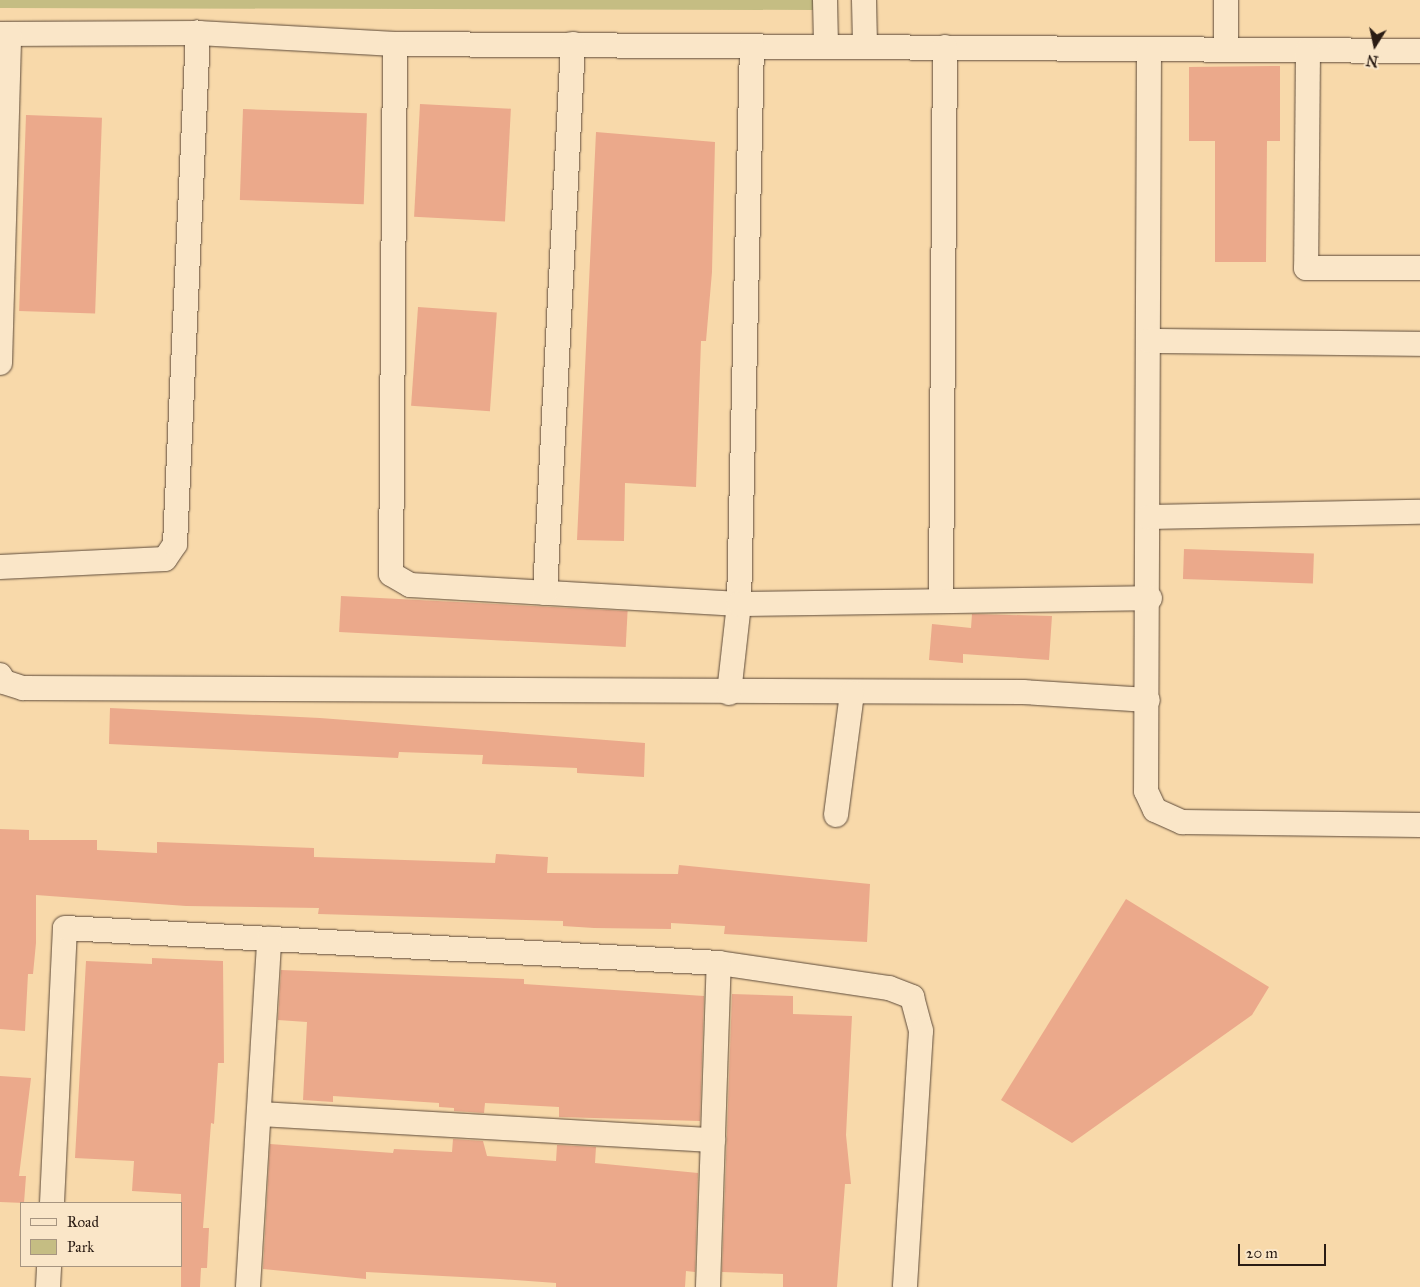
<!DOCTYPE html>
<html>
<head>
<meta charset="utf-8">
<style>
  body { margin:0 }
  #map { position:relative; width:1420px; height:1287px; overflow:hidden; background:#f8d9aa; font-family:"IM FELL Great Primer",serif }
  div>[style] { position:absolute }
  .green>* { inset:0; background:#c5bd83 }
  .building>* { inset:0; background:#eba98b; transform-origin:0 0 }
  .roads { filter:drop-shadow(0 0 1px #5e4b3a) drop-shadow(0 0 1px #5e4b3a) }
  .minor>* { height:24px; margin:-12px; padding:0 12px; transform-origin:12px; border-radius:12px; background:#fae6c8 }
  span { translate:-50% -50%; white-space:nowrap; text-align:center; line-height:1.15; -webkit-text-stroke:4px #fae6c8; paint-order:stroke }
  .legend { position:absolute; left:20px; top:1202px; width:162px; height:65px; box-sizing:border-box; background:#fae6c8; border:1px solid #a79580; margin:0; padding:6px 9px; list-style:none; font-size:15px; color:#2a1c14 }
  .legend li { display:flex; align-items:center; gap:10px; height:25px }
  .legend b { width:25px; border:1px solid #a79580 }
  .north { position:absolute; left:1350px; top:20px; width:50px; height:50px; -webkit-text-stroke:4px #fae6c8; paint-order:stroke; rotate:190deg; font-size:14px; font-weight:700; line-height:20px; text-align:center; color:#2a1c14 }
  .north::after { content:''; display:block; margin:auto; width:18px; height:22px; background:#2a1c14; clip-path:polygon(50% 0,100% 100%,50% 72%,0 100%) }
  .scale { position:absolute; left:1238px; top:1244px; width:88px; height:22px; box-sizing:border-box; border:2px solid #2a1c14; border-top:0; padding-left:6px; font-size:15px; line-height:18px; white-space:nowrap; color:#2a1c14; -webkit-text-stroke:4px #fae6c8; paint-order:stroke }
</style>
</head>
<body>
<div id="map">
  <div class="green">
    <div style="clip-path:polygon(0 0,813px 0,813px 10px,0 8px)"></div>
  </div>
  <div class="building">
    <div style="clip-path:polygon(1280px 66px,1280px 141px,1267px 141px,1266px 262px,1215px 262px,1215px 141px,1189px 141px,1189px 67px)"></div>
    <div style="left:420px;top:104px;width:91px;height:113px;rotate:3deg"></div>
    <div style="left:243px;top:109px;width:124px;height:91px;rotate:2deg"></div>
    <div style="left:26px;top:115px;width:76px;height:196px;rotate:2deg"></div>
    <div style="clip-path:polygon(596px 132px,715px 142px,712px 272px,706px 341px,701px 341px,696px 487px,625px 483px,624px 541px,577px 540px)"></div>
    <div style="left:418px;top:307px;width:79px;height:99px;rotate:4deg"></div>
    <div style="left:1184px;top:549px;width:130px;height:30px;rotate:2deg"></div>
    <div style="left:341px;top:596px;width:287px;height:36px;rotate:3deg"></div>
    <div style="clip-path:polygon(972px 614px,1052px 616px,1049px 660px,963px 654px,963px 663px,929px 660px,932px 624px,971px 628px)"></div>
    <div style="clip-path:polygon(110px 708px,320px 718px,645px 743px,644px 777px,577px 773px,577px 768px,482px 764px,483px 755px,399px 752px,398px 758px,109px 744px)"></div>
    <div style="clip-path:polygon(0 829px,29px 830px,29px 840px,97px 840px,97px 850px,157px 853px,157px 842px,314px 848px,314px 857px,495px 863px,496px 854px,548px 857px,547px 873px,678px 874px,679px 865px,870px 884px,867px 942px,724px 934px,725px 926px,671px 923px,671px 929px,594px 928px,563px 926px,563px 921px,318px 914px,319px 908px,186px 906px,36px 895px,36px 943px,33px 974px,28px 974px,25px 1031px,0 1029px)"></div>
    <div style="clip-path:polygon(1126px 899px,1269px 987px,1252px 1015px,1072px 1143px,1001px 1100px)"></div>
    <div style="clip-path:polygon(152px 958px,223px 961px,224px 1063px,218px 1063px,214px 1124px,211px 1123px,203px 1228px,209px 1228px,207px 1268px,201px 1268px,200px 1287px,181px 1287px,181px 1194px,132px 1191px,134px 1161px,75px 1158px,86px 961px,152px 964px)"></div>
    <div style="clip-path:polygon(281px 970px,524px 979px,524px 984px,704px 996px,700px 1121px,559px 1117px,559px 1107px,485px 1103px,484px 1113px,454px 1111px,454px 1108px,439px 1107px,439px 1103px,333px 1096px,333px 1102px,303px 1100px,307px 1022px,278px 1020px)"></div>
    <div style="clip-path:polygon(732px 994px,793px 996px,793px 1014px,852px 1016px,846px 1135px,851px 1184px,845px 1184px,837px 1287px,783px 1287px,783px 1274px,722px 1272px)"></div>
    <div style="clip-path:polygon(0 1076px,31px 1078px,19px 1176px,26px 1176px,24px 1203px,0 1202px)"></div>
    <div style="clip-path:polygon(453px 1139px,483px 1141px,487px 1156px,556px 1161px,557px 1145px,596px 1147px,595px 1163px,698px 1173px,695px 1272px,686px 1271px,685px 1287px,556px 1287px,556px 1283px,500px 1279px,366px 1272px,366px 1279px,263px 1269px,270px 1144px,393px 1153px,394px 1149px,452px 1152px)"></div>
  </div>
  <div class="roads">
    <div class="minor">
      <div style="left:825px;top:0;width:44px;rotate:88.7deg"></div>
      <div style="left:864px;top:0;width:45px;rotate:88.7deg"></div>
      <div style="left:0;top:34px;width:198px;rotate:-0.3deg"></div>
      <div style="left:198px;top:33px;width:197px;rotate:3.2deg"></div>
      <div style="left:395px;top:44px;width:1025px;rotate:0.39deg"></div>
      <div style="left:395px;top:44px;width:530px;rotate:90.43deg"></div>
      <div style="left:391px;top:574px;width:22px;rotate:30deg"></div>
      <div style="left:410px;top:585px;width:330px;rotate:3.3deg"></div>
      <div style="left:739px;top:604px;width:558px;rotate:-88.67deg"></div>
      <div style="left:1149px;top:49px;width:742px;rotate:90.23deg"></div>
      <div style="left:1146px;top:791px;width:21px;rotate:65deg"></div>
      <div style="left:1155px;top:810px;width:30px;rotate:24deg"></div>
      <div style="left:1182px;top:822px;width:238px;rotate:0.7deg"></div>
      <div style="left:1226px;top:50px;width:50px;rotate:-90deg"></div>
      <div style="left:1308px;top:50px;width:218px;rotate:90.5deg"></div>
      <div style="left:1306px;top:268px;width:114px"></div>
      <div style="left:1149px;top:341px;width:271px;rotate:0.6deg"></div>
      <div style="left:0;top:363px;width:329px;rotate:-88.4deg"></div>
      <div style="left:1148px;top:517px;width:272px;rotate:-1.1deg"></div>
      <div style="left:0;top:567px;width:165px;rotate:-2.8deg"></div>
      <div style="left:165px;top:559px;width:18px;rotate:-56deg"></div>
      <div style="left:175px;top:544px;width:512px;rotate:-87.42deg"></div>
      <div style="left:545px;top:593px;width:550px;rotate:-87.08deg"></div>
      <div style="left:941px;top:600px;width:553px;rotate:-89.59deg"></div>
      <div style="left:0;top:675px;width:8px;rotate:60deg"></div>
      <div style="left:4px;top:682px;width:20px;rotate:18deg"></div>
      <div style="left:23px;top:688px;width:1000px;rotate:0.23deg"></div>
      <div style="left:1023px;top:692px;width:125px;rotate:3.7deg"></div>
      <div style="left:729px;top:693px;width:90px;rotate:-83.6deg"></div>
      <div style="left:739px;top:604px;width:411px;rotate:-0.8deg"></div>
      <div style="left:836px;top:815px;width:123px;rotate:-82.5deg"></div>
      <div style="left:259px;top:1114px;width:455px;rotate:3.3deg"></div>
      <div style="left:52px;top:1203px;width:275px;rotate:-87.3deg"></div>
      <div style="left:65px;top:928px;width:655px;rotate:3.06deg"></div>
      <div style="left:719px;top:963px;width:172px;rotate:8.4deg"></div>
      <div style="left:889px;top:988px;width:25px;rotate:21deg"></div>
      <div style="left:912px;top:997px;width:35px;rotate:75deg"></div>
      <div style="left:921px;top:1031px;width:256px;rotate:93.6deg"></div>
      <div style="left:48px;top:1287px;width:21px;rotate:-87deg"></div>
      <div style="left:248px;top:1287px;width:349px;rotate:-86.5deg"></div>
      <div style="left:708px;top:1287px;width:324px;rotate:-88.1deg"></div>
    </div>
  </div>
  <ul class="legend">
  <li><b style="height:6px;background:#fae6c8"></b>Road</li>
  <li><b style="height:14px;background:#c5bd83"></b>Park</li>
  </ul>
  <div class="north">N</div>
  <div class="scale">20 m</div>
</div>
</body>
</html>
